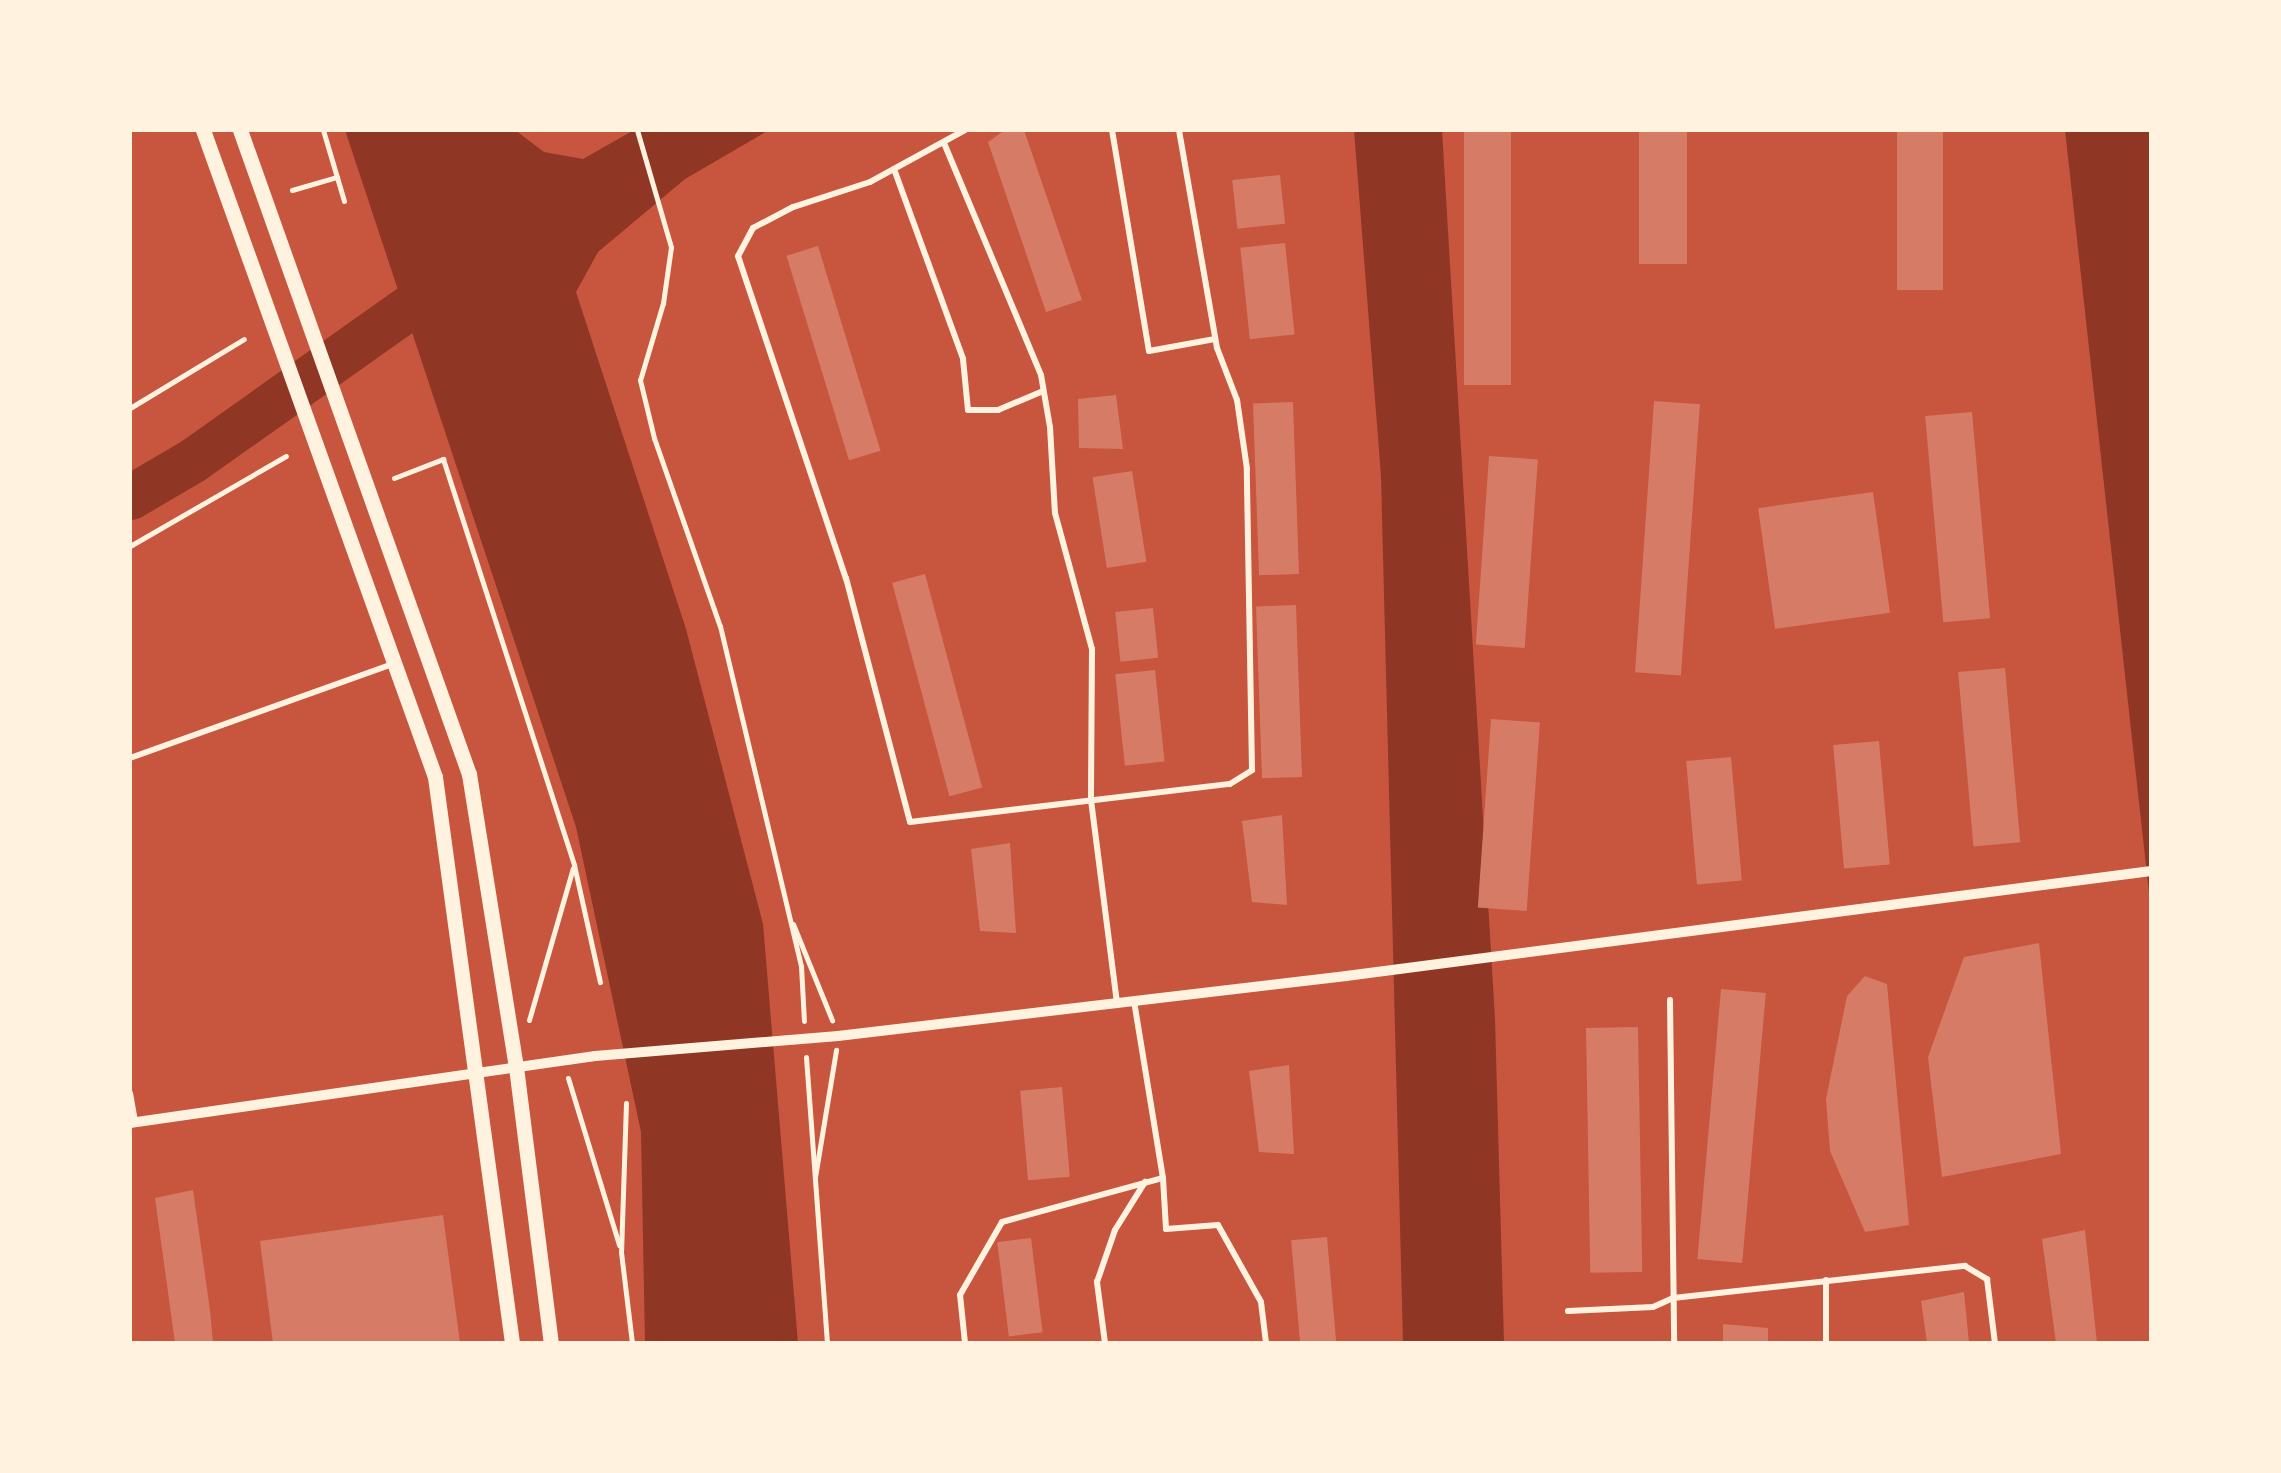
<!DOCTYPE html>
<html>
<head>
<meta charset="utf-8">
<style>
  body { margin:0 }
  #map { position:relative; width:2281px; height:1473px; overflow:hidden; background:#c8553d; font-family:"DejaVu Sans",sans-serif }
  div>[style] { position:absolute }
  .water>* { inset:0; background:#8f3625 }
  .river>* { height:45px; margin:-22.5px; padding:0 22.5px; transform-origin:22.5px; border-radius:22.5px; background:#8f3625 }
  .building>* { inset:0; background:#d67c66; transform-origin:0 0 }
  .path>* { height:5px; margin:-2.5px; padding:0 2.5px; transform-origin:2.5px; border-radius:2.5px; background:#fff3e0 }
  .service>* { height:6px; margin:-3px; padding:0 3px; transform-origin:3px; border-radius:3px; background:#fff3e0 }
  .minor>* { height:10px; margin:-5px; padding:0 5px; transform-origin:5px; border-radius:5px; background:#fff3e0 }
  .tertiary>* { height:15px; margin:-7.5px; padding:0 7.5px; transform-origin:7.5px; border-radius:7.5px; background:#fff3e0 }
  span { translate:-50% -50%; white-space:nowrap; text-align:center; line-height:1.15; -webkit-text-stroke:10px #fff3e0; paint-order:stroke }
  .frame { position:absolute; inset:0; border:132px solid #fff3e0; pointer-events:none }
</style>
</head>
<body>
<div id="map">
  <div class="water">
    <div style="clip-path:polygon(345px 130px,515px 130px,544px 152px,583px 159px,634px 130px,769px 130px,685px 179px,598px 252px,576px 292px,686px 629px,763px 924px,798px 1343px,645px 1343px,641px 1132px,576px 827px)"></div>
    <div style="clip-path:polygon(1354px 130px,1442px 130px,1495px 1019px,1504px 1343px,1403px 1343px,1381px 476px)"></div>
    <div style="clip-path:polygon(2065px 130px,2151px 130px,2151px 911px)"></div>
  </div>
  <div class="river">
    <div style="left:130px;top:497px;width:73px;rotate:-30.4deg"></div>
    <div style="left:193px;top:460px;width:320px;rotate:-35.3deg"></div>
  </div>
  <div class="building">
    <div style="clip-path:polygon(1005px 130px,1024px 130px,1082px 300px,1046px 312px,988px 142px)"></div>
    <div style="left:1464px;top:130px;width:47px;height:255px"></div>
    <div style="left:1639px;top:130px;width:48px;height:134px"></div>
    <div style="left:1897px;top:130px;width:46px;height:160px"></div>
    <div style="left:1280px;top:175px;width:49px;height:48px;rotate:84deg"></div>
    <div style="left:1285px;top:243px;width:92px;height:45px;rotate:84deg"></div>
    <div style="left:818px;top:246px;width:214px;height:33px;rotate:73deg"></div>
    <div style="clip-path:polygon(1116px 395px,1123px 449px,1079px 448px,1078px 399px)"></div>
    <div style="left:1654px;top:401px;width:46px;height:272px;rotate:4deg"></div>
    <div style="left:1293px;top:402px;width:172px;height:40px;rotate:88deg"></div>
    <div style="left:1972px;top:412px;width:207px;height:47px;rotate:85deg"></div>
    <div style="left:1489px;top:456px;width:49px;height:189px;rotate:4deg"></div>
    <div style="left:1132px;top:471px;width:92px;height:40px;rotate:81deg"></div>
    <div style="left:1873px;top:492px;width:122px;height:116px;rotate:82deg"></div>
    <div style="left:925px;top:574px;width:221px;height:34px;rotate:75deg"></div>
    <div style="left:1296px;top:605px;width:172px;height:40px;rotate:88deg"></div>
    <div style="left:1153px;top:608px;width:50px;height:38px;rotate:84deg"></div>
    <div style="left:2005px;top:668px;width:175px;height:47px;rotate:85deg"></div>
    <div style="left:1155px;top:670px;width:92px;height:40px;rotate:84deg"></div>
    <div style="left:1491px;top:719px;width:49px;height:189px;rotate:4deg"></div>
    <div style="left:1879px;top:741px;width:124px;height:46px;rotate:85deg"></div>
    <div style="left:1731px;top:757px;width:124px;height:45px;rotate:85deg"></div>
    <div style="clip-path:polygon(1282px 815px,1287px 905px,1252px 902px,1242px 821px)"></div>
    <div style="clip-path:polygon(1010px 843px,1016px 933px,980px 931px,971px 849px)"></div>
    <div style="clip-path:polygon(2039px 943px,2061px 1154px,1942px 1177px,1928px 1057px,1964px 957px)"></div>
    <div style="clip-path:polygon(1865px 976px,1887px 984px,1909px 1225px,1865px 1232px,1830px 1151px,1826px 1099px,1847px 996px)"></div>
    <div style="left:1721px;top:989px;width:45px;height:271px;rotate:5deg"></div>
    <div style="left:1638px;top:1027px;width:245px;height:52px;rotate:89deg"></div>
    <div style="clip-path:polygon(1289px 1065px,1294px 1154px,1259px 1152px,1249px 1071px)"></div>
    <div style="left:1062px;top:1087px;width:90px;height:42px;rotate:85deg"></div>
    <div style="clip-path:polygon(193px 1190px,210px 1310px,213px 1343px,175px 1343px,155px 1198px)"></div>
    <div style="clip-path:polygon(443px 1215px,460px 1343px,273px 1343px,260px 1241px)"></div>
    <div style="clip-path:polygon(2085px 1230px,2097px 1343px,2056px 1343px,2042px 1239px)"></div>
    <div style="left:1327px;top:1237px;width:106px;height:36px;rotate:85deg"></div>
    <div style="left:1031px;top:1238px;width:95px;height:34px;rotate:83deg"></div>
    <div style="clip-path:polygon(1964px 1292px,1969px 1343px,1927px 1343px,1921px 1301px)"></div>
    <div style="clip-path:polygon(1723px 1324px,1768px 1328px,1768px 1343px,1723px 1343px)"></div>
  </div>
  <div class="path">
    <div style="left:323px;top:130px;width:74px;rotate:73.5deg"></div>
    <div style="left:637px;top:130px;width:122px;rotate:73.8deg"></div>
    <div style="left:671px;top:247px;width:57px;rotate:98.1deg"></div>
    <div style="left:663px;top:303px;width:80px;rotate:106.6deg"></div>
    <div style="left:640px;top:380px;width:60px;rotate:76.4deg"></div>
    <div style="left:654px;top:438px;width:199px;rotate:70.7deg"></div>
    <div style="left:720px;top:626px;width:350px;rotate:76.6deg"></div>
    <div style="left:801px;top:966px;width:55px;rotate:86.9deg"></div>
    <div style="left:292px;top:190px;width:47px;rotate:-16.1deg"></div>
    <div style="left:130px;top:408px;width:133px;rotate:-31.2deg"></div>
    <div style="left:394px;top:478px;width:53px;rotate:-21.2deg"></div>
    <div style="left:443px;top:459px;width:427px;rotate:72.1deg"></div>
    <div style="left:574px;top:865px;width:120px;rotate:77.5deg"></div>
    <div style="left:130px;top:546px;width:180px;rotate:-30deg"></div>
    <div style="left:793px;top:924px;width:104px;rotate:67.9deg"></div>
    <div style="left:529px;top:1020px;width:158px;rotate:-73.9deg"></div>
    <div style="left:806px;top:1057px;width:287px;rotate:85.8deg"></div>
    <div style="left:568px;top:1078px;width:175px;rotate:73deg"></div>
    <div style="left:626px;top:1103px;width:149px;rotate:91.9deg"></div>
    <div style="left:621px;top:1252px;width:92px;rotate:83.1deg"></div>
    <div style="left:815px;top:1177px;width:129px;rotate:-80.6deg"></div>
  </div>
  <div class="service">
    <div style="left:965px;top:130px;width:108px;rotate:151.3deg"></div>
    <div style="left:870px;top:182px;width:81px;rotate:162deg"></div>
    <div style="left:793px;top:207px;width:45px;rotate:152.3deg"></div>
    <div style="left:753px;top:228px;width:32px;rotate:118deg"></div>
    <div style="left:738px;top:256px;width:340px;rotate:71.5deg"></div>
    <div style="left:846px;top:578px;width:252px;rotate:75.3deg"></div>
    <div style="left:910px;top:822px;width:322px;rotate:-6.8deg"></div>
    <div style="left:1230px;top:784px;width:26px;rotate:-32deg"></div>
    <div style="left:1252px;top:770px;width:301px;rotate:-91deg"></div>
    <div style="left:1247px;top:469px;width:70px;rotate:-98.2deg"></div>
    <div style="left:1237px;top:400px;width:56px;rotate:-111deg"></div>
    <div style="left:1217px;top:348px;width:221px;rotate:-99.9deg"></div>
    <div style="left:1112px;top:130px;width:224px;rotate:80.5deg"></div>
    <div style="left:1149px;top:351px;width:67px;rotate:-10.3deg"></div>
    <div style="left:944px;top:143px;width:251px;rotate:67.3deg"></div>
    <div style="left:1041px;top:375px;width:53px;rotate:80.2deg"></div>
    <div style="left:1050px;top:427px;width:86px;rotate:86.7deg"></div>
    <div style="left:1055px;top:513px;width:141px;rotate:74.8deg"></div>
    <div style="left:1092px;top:649px;width:151px;rotate:90.4deg"></div>
    <div style="left:1091px;top:800px;width:204px;rotate:82.7deg"></div>
    <div style="left:894px;top:169px;width:202px;rotate:70deg"></div>
    <div style="left:963px;top:359px;width:51px;rotate:84.4deg"></div>
    <div style="left:968px;top:410px;width:30px"></div>
    <div style="left:998px;top:410px;width:49px;rotate:-22.9deg"></div>
    <div style="left:130px;top:758px;width:279px;rotate:-19.7deg"></div>
    <div style="left:1670px;top:1000px;width:343px;rotate:89.3deg"></div>
    <div style="left:1134px;top:1001px;width:179px;rotate:80.7deg"></div>
    <div style="left:1163px;top:1178px;width:51px;rotate:86.6deg"></div>
    <div style="left:1166px;top:1229px;width:52px;rotate:-4.4deg"></div>
    <div style="left:1218px;top:1225px;width:88px;rotate:60.8deg"></div>
    <div style="left:1261px;top:1302px;width:41px;rotate:83deg"></div>
    <div style="left:130px;top:1093px;width:28px;rotate:80deg"></div>
    <div style="left:1568px;top:1311px;width:85px;rotate:-2.7deg"></div>
    <div style="left:1653px;top:1307px;width:22px;rotate:-24deg"></div>
    <div style="left:1673px;top:1298px;width:294px;rotate:-6.3deg"></div>
    <div style="left:1965px;top:1266px;width:26px;rotate:31deg"></div>
    <div style="left:1987px;top:1279px;width:64px;rotate:82.9deg"></div>
    <div style="left:965px;top:1343px;width:48px;rotate:-95.9deg"></div>
    <div style="left:960px;top:1295px;width:84px;rotate:-60.1deg"></div>
    <div style="left:1002px;top:1222px;width:167px;rotate:-15.3deg"></div>
    <div style="left:1105px;top:1343px;width:62px;rotate:-97.5deg"></div>
    <div style="left:1097px;top:1282px;width:55px;rotate:-70.9deg"></div>
    <div style="left:1115px;top:1230px;width:57px;rotate:-58deg"></div>
    <div style="left:1826px;top:1343px;width:63px;rotate:-90deg"></div>
  </div>
  <div class="minor">
    <div style="left:130px;top:1123px;width:470px;rotate:-8.2deg"></div>
    <div style="left:595px;top:1056px;width:244px;rotate:-4.7deg"></div>
    <div style="left:838px;top:1036px;width:512px;rotate:-6.74deg"></div>
    <div style="left:1346px;top:976px;width:812px;rotate:-7.43deg"></div>
  </div>
  <div class="tertiary">
    <div style="left:203px;top:130px;width:687px;rotate:70.27deg"></div>
    <div style="left:435px;top:777px;width:571px;rotate:82.25deg"></div>
    <div style="left:240px;top:130px;width:684px;rotate:70.43deg"></div>
    <div style="left:469px;top:774px;width:297px;rotate:80.9deg"></div>
    <div style="left:516px;top:1067px;width:278px;rotate:82.8deg"></div>
  </div>
  <div class="frame"></div>
</div>
</body>
</html>
